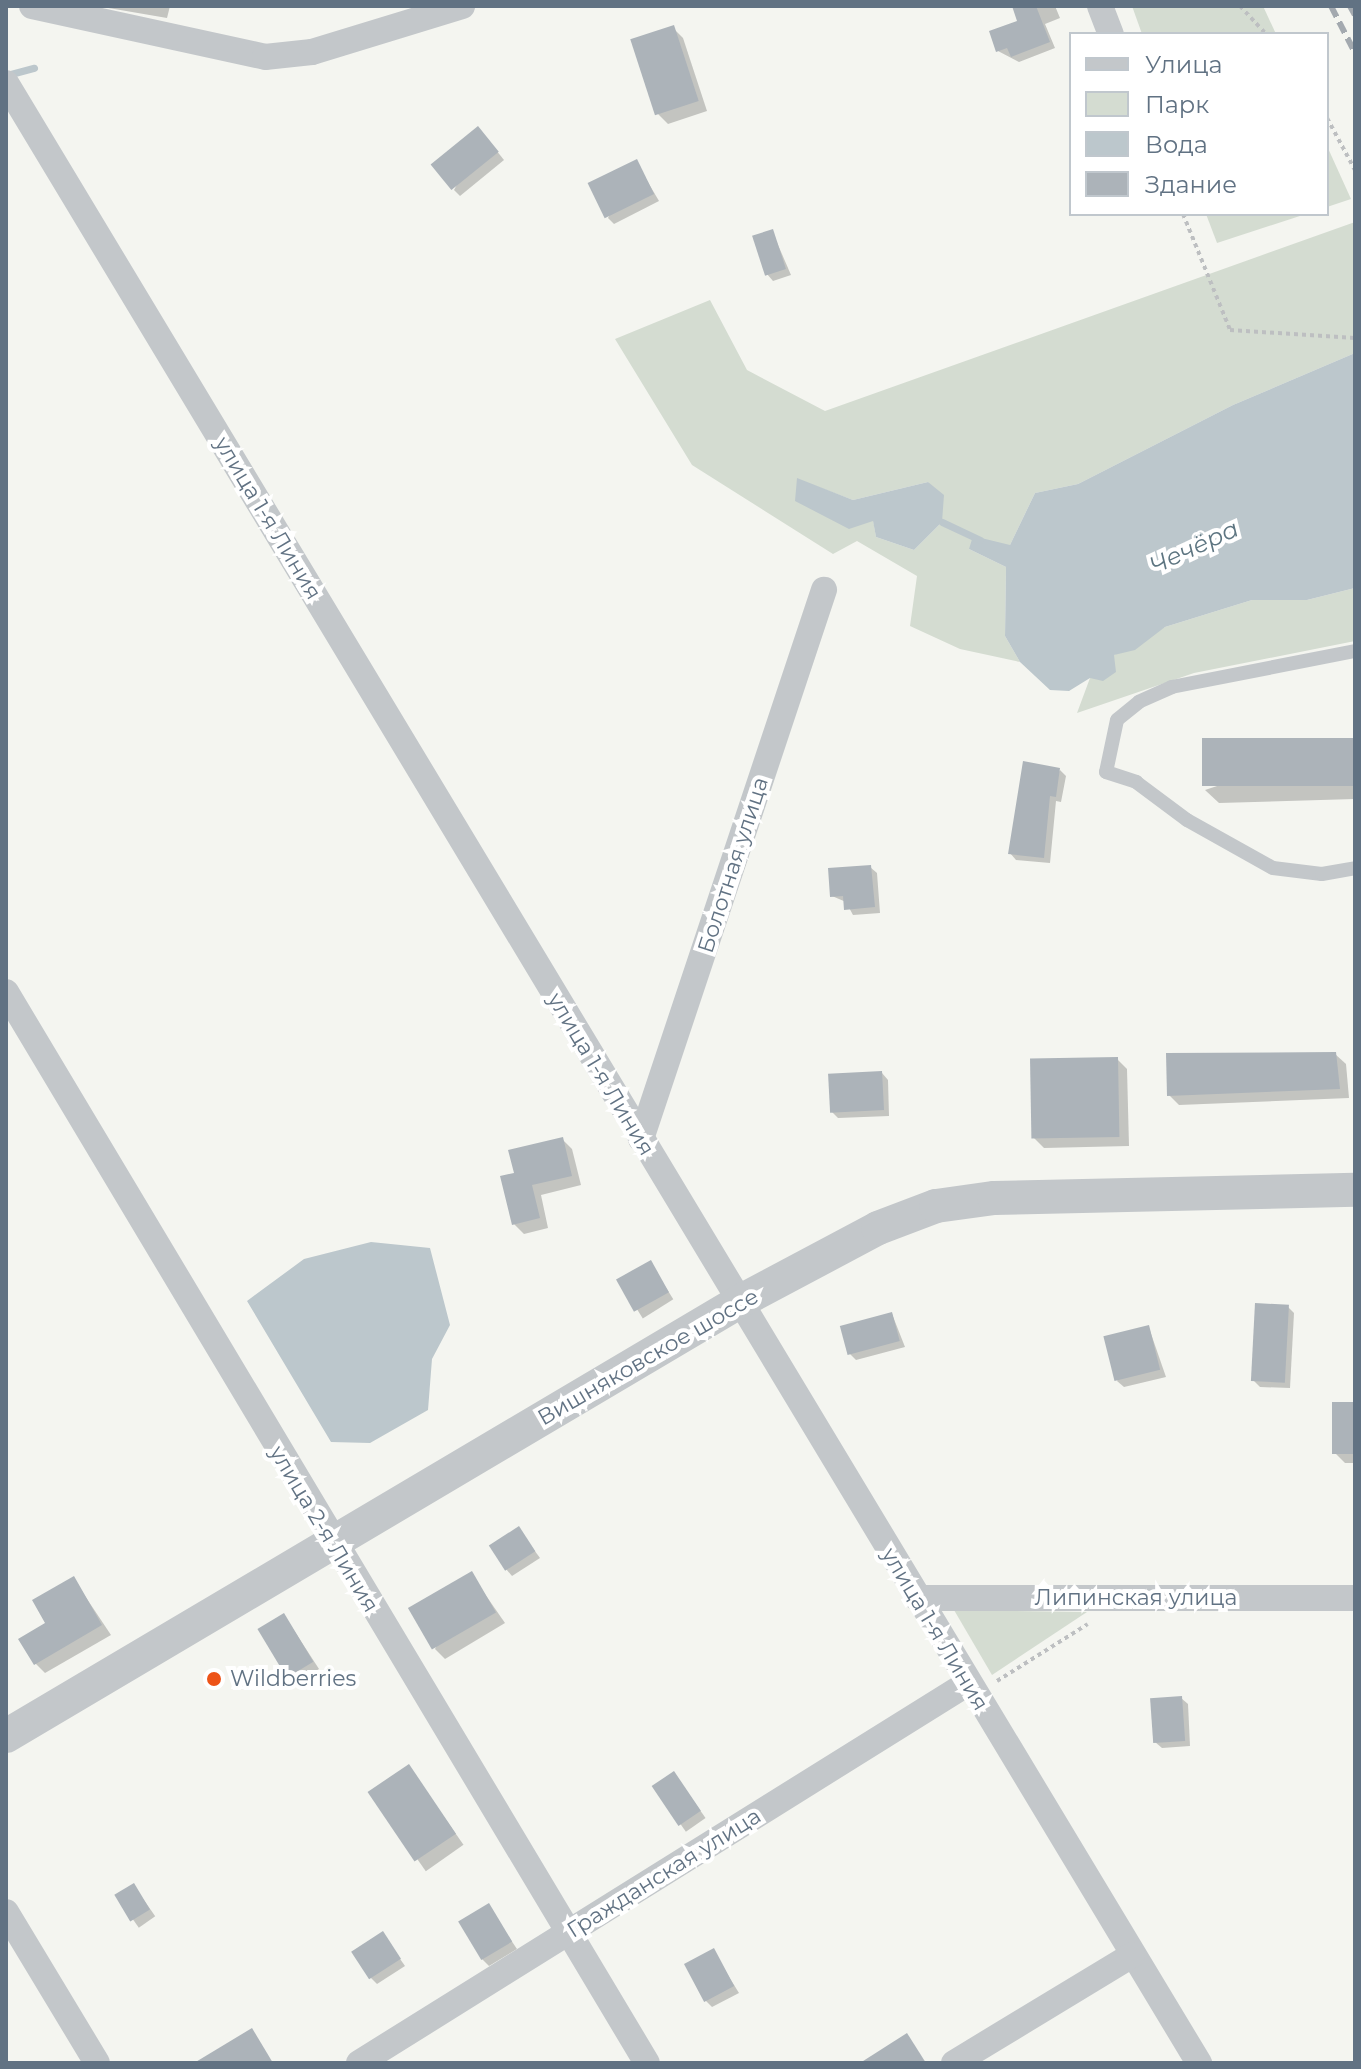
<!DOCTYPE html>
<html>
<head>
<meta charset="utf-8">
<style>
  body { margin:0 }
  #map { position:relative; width:1361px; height:2069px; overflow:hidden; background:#f4f5f0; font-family:Montserrat,sans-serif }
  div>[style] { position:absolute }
  .green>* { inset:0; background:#d4dcd1 }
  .water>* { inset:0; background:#bcc7cc }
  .shadow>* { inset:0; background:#0003; transform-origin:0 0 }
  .stream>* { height:7px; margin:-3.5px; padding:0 3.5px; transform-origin:3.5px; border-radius:3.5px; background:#bcc7cc }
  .building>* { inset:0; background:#acb3b9; transform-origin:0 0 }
  .path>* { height:4px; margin-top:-2px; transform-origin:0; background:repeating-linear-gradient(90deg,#bdbfc1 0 4px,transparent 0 8px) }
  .service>* { height:14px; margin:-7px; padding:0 7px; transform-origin:7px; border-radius:7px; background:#c3c7ca }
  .minor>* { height:26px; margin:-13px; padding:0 13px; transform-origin:13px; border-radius:13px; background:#c3c7ca }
  .tertiary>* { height:34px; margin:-17px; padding:0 17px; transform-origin:17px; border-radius:17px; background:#c3c7ca }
  .rail>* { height:6px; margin-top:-3px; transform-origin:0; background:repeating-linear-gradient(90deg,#a3a9af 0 12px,transparent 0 18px) }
  .dots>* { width:22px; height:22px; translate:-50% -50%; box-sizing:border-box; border:4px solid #fff; border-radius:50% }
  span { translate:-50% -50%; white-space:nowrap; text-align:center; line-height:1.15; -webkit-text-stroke:8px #fff; paint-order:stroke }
  .street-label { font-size:22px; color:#617283 }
  .poi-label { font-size:22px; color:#617283 }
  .left { translate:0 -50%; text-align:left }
  .water-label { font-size:24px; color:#5d7581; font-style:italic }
  .frame { position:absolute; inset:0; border:8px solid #617283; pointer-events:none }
  .legend { position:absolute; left:1069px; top:32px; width:260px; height:184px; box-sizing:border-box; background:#fff; border:2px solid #c0c7cd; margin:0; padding:10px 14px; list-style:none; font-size:24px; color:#617283 }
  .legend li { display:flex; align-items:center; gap:16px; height:40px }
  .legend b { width:40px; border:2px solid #c0c7cd }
</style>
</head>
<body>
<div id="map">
  <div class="green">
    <div style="clip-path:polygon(1132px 6px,1263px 6px,1276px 34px,1142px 34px)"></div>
    <div style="clip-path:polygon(1327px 146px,1351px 199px,1327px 207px)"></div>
    <div style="clip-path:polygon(1206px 214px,1306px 214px,1217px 243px)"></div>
    <div style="clip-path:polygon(evenodd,1355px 222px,1355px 353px,1233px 405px,1078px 484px,1035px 493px,1010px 545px,969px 549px,1006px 567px,1005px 636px,1020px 662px,960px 649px,910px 626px,917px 576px,857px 541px,833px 554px,692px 465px,615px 339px,710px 300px,747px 370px,825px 411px,1355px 222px,797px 479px,853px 500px,928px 482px,942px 522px,914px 550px,876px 537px,873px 520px,797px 479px)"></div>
    <div style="clip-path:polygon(1355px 588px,1355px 641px,1194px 673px,1077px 713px,1090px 678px,1114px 655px,1165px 627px,1252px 600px,1307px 600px)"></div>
    <div style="clip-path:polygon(954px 1610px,1087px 1612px,992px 1675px)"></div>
  </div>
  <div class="water">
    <div style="clip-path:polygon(1355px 353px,1355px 588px,1307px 600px,1252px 600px,1165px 627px,1135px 650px,1114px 655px,1116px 672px,1103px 681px,1090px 678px,1069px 691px,1050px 690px,1020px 662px,1005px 636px,1006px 567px,969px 549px,973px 536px,1010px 545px,1035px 493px,1078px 484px,1233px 405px)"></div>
    <div style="clip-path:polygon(797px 478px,853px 500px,928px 482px,944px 495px,942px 522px,914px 550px,876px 537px,873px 521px,849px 529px,795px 501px)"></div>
    <div style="clip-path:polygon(371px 1242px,430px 1248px,450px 1325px,432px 1359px,428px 1410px,370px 1443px,331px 1442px,247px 1301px,304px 1259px)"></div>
  </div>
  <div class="shadow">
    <div style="clip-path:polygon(97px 6px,170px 6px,167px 18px)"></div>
    <div style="clip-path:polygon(1014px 6px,1055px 6px,1060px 18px,1045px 24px,1055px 48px,1019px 62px,998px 51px,1020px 22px)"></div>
    <div style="clip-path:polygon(673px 28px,683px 38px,707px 111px,668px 124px,658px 114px)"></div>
    <div style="clip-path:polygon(484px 135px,504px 160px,460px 196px,454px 190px)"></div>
    <div style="clip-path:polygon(636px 162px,659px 201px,614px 224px,608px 218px)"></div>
    <div style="clip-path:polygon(772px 231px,791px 275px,773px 281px,767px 274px)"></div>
    <div style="clip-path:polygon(1355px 740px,1355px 799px,1219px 803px,1205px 790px)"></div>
    <div style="clip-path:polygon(1060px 770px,1066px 776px,1061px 802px,1056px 801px,1050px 863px,1016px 860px,1010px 853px)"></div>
    <div style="clip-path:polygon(870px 867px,877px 873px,880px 913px,853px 915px,846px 902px,832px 896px)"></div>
    <div style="clip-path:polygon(1335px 1054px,1346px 1064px,1349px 1098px,1179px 1105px,1169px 1095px)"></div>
    <div style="clip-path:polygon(1117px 1059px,1127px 1069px,1129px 1146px,1044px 1148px,1034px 1138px)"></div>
    <div style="clip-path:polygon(882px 1073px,888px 1080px,889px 1116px,838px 1118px,831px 1111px)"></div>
    <div style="clip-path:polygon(562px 1139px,572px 1149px,581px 1185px,541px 1195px,548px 1228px,524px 1234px,514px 1224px,516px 1174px)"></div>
    <div style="left:650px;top:1262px;width:44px;height:36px;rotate:58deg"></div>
    <div style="clip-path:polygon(1288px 1307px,1294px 1313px,1290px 1388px,1260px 1387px,1253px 1380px)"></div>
    <div style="clip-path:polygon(892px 1314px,905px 1347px,856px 1360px,849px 1353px)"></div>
    <div style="clip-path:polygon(1149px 1328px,1166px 1377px,1124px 1387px,1117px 1381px)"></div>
    <div style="clip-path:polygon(1355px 1404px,1355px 1463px,1345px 1463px,1335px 1453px)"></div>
    <div style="clip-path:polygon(518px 1528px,540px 1558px,512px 1576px,506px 1569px)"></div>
    <div style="clip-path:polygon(471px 1574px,505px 1623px,445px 1659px,435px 1649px)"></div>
    <div style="clip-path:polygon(73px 1578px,111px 1635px,45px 1673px,35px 1663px,48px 1624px)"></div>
    <div style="clip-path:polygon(284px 1615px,319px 1669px,296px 1683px,290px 1676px)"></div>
    <div style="clip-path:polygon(1181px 1698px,1188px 1704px,1190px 1746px,1162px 1748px,1155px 1742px)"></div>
    <div style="left:409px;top:1767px;width:95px;height:46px;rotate:55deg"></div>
    <div style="left:674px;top:1773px;width:55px;height:24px;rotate:55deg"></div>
    <div style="left:134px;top:1886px;width:37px;height:20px;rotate:55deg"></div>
    <div style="clip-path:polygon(488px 1906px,517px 1949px,489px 1966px,482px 1959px)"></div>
    <div style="clip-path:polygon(382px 1933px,405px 1966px,377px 1984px,371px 1978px)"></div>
    <div style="clip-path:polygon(713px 1951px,739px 1993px,712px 2007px,706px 2001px)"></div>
  </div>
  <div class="stream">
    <div style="left:7px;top:75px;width:28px;rotate:-15deg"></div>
    <div style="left:942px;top:522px;width:42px;rotate:25.3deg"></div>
  </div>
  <div class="building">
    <div style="clip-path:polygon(1012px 6px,1036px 6px,1050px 42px,1011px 57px,1007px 48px,996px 52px,989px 31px,1017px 21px)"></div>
    <div style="left:674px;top:25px;width:80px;height:46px;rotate:72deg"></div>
    <div style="left:478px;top:126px;width:33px;height:61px;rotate:51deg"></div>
    <div style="left:637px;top:159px;width:39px;height:55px;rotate:64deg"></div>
    <div style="left:773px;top:229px;width:42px;height:22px;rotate:72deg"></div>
    <div style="left:1355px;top:738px;width:48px;height:153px;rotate:90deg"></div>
    <div style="clip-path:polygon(1023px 761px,1060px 768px,1056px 797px,1050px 796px,1044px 858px,1008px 854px)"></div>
    <div style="clip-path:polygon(871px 865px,875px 907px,844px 910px,843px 896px,830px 897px,828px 868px)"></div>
    <div style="clip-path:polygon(1336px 1052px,1340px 1089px,1167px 1096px,1166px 1053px)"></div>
    <div style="left:1118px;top:1057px;width:80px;height:88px;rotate:89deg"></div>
    <div style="left:882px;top:1071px;width:39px;height:54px;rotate:87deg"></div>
    <div style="clip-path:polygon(563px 1137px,572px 1176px,532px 1185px,540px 1218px,512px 1225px,500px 1176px,514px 1173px,508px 1150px)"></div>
    <div style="left:651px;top:1260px;width:37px;height:40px;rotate:61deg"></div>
    <div style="left:1255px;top:1303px;width:34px;height:78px;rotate:3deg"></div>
    <div style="left:892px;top:1312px;width:30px;height:54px;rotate:75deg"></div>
    <div style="left:1149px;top:1325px;width:46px;height:47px;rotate:76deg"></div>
    <div style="left:1332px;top:1402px;width:23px;height:52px"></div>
    <div style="left:519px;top:1526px;width:30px;height:36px;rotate:57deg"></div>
    <div style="left:472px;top:1571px;width:48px;height:74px;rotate:60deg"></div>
    <div style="clip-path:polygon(74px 1576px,102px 1625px,34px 1665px,18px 1639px,45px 1623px,32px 1600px)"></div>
    <div style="left:284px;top:1613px;width:57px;height:31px;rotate:59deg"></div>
    <div style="left:1182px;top:1696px;width:45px;height:32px;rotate:86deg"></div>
    <div style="left:409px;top:1764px;width:84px;height:50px;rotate:56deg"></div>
    <div style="left:674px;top:1771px;width:48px;height:27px;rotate:56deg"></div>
    <div style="left:134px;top:1883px;width:31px;height:23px;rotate:59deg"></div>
    <div style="left:489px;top:1903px;width:45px;height:36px;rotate:59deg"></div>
    <div style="left:383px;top:1931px;width:33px;height:38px;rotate:57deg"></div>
    <div style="left:714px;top:1948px;width:43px;height:34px;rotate:62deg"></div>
    <div style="clip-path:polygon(252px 2028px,273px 2063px,194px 2063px)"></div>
    <div style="clip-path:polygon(907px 2033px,926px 2063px,860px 2063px)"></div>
  </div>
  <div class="path">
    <div style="left:1240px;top:6px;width:38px;rotate:47deg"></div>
    <div style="left:1327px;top:118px;width:59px;rotate:61.7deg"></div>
    <div style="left:1183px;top:214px;width:125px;rotate:67.9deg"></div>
    <div style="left:1230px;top:330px;width:125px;rotate:3.7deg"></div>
    <div style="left:997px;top:1681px;width:107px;rotate:-32.1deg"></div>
  </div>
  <div class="service">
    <div style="left:1355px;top:651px;width:187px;rotate:168.9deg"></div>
    <div style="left:1172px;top:687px;width:36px;rotate:156deg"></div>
    <div style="left:1139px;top:702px;width:28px;rotate:141deg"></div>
    <div style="left:1117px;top:720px;width:53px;rotate:101.9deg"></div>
    <div style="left:1106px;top:772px;width:32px;rotate:18deg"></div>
    <div style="left:1136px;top:782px;width:64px;rotate:36.7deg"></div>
    <div style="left:1187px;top:820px;width:98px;rotate:29.2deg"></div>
    <div style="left:1273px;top:868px;width:49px;rotate:7deg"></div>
    <div style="left:1322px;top:874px;width:34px;rotate:-10deg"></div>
  </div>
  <div class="minor">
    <div style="left:32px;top:6px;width:239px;rotate:12.3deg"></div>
    <div style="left:265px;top:57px;width:47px;rotate:-6.1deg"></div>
    <div style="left:312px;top:52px;width:157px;rotate:-17deg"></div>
    <div style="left:1100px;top:6px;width:30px;rotate:69deg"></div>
    <div style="left:6px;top:83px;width:2312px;rotate:58.93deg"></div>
    <div style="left:6px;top:992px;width:1248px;rotate:59.1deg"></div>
    <div style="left:641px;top:1139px;width:579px;rotate:-71.57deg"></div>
    <div style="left:917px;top:1598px;width:438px"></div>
    <div style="left:6px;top:1912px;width:176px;rotate:58.9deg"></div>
    <div style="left:359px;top:2063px;width:718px;rotate:-31.96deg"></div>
    <div style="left:954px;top:2063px;width:208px;rotate:-31.2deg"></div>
  </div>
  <div class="tertiary">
    <div style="left:6px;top:1736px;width:852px;rotate:-30.63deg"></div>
    <div style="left:739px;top:1302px;width:157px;rotate:-28deg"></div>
    <div style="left:878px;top:1228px;width:62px;rotate:-20.8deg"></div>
    <div style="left:936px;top:1206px;width:59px;rotate:-7.9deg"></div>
    <div style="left:994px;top:1198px;width:361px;rotate:-1.3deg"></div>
  </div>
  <div class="rail">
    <div style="left:1331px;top:6px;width:53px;rotate:62.9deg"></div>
    <div style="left:1350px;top:6px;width:10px;rotate:61deg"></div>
  </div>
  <div class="dots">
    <div style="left:214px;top:1679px;background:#ed5317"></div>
  </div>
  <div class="street-label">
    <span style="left:268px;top:518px;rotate:59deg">улица 1-я Линия</span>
    <span style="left:733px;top:865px;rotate:-72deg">Болотная улица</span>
    <span style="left:601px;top:1074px;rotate:59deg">улица 1-я Линия</span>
    <span style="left:648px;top:1357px;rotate:-30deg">Вишняковское шоссе</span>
    <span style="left:324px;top:1529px;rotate:59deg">улица 2-я Линия</span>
    <span style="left:1136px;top:1598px">Липинская улица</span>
    <span style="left:935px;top:1629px;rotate:59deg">улица 1-я Линия</span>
    <span style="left:664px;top:1873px;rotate:-32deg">Гражданская улица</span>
  </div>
  <div class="poi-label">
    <span class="left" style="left:230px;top:1679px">Wildberries</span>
  </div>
  <div class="water-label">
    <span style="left:1194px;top:547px;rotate:-25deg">Чечёра</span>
  </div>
  <div class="frame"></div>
  <ul class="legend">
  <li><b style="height:10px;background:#c3c7ca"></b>Улица</li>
  <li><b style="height:22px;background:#d4dcd1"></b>Парк</li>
  <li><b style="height:22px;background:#bcc7cc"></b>Вода</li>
  <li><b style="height:22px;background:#acb3b9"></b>Здание</li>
  </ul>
</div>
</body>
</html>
